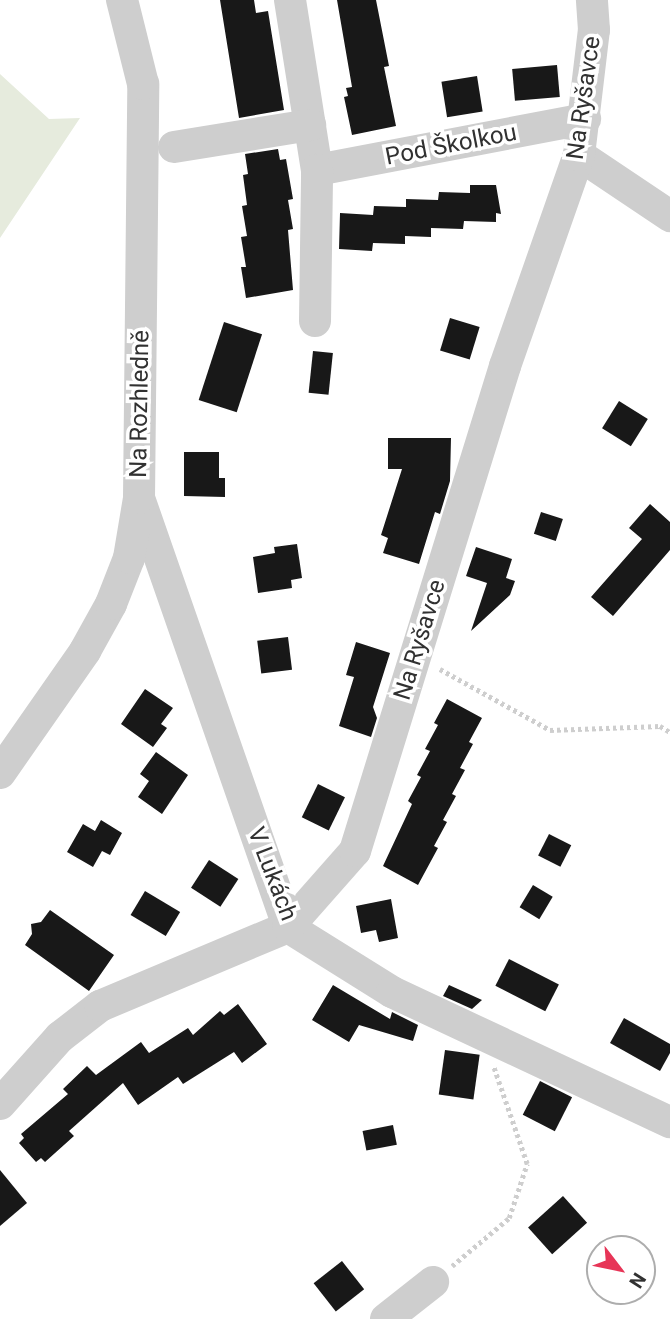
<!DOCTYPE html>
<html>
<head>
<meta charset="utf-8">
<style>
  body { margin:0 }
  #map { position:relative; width:670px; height:1319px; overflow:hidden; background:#fff; font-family:Roboto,sans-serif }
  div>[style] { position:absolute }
  .green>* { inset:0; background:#e6ebdd }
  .building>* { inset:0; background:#181818; transform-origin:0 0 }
  .path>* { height:4.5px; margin-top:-2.25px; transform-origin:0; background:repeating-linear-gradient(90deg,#cecece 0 3.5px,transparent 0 7px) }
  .minor>* { height:32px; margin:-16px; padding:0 16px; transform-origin:16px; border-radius:16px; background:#cecece }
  span { translate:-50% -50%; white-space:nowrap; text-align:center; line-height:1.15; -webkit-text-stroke:7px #fff; paint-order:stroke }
  .street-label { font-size:24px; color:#313131 }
  .north { position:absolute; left:586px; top:1235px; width:70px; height:70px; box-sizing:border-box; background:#fff; border:2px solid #adadad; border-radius:50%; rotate:122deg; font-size:19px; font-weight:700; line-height:28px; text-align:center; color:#313131 }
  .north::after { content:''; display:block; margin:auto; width:24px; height:32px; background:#e73557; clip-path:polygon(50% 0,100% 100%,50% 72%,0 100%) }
</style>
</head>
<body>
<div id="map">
  <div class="green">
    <div style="clip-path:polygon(0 74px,49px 119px,80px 118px,0 238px)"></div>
  </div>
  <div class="building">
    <div style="clip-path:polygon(220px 0,254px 0,256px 13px,268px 11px,284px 110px,239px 118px)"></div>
    <div style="clip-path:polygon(337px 0,376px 0,389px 66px,384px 67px,396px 126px,352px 135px,344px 97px,348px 96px,346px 88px,352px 87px)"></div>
    <div style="left:557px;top:65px;width:32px;height:45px;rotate:85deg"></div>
    <div style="left:477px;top:76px;width:36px;height:36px;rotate:81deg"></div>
    <div style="clip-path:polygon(278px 149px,280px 160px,286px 159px,293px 199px,288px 200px,293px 229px,288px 230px,293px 290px,246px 298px,241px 267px,246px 267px,241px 237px,247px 236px,242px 206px,247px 205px,243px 175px,248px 174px,245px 154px)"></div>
    <div style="clip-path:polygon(470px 185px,496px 185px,501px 214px,496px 213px,496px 222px,464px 221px,463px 229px,431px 228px,431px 237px,405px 236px,405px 244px,373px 243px,372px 251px,339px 249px,340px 213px,373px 215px,374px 206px,406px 207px,406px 199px,438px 200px,439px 192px,470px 193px)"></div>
    <div style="left:450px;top:318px;width:31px;height:34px;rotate:17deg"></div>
    <div style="left:224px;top:322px;width:40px;height:82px;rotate:18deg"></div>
    <div style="left:313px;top:351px;width:20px;height:42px;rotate:6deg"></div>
    <div style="left:619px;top:401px;width:34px;height:32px;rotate:32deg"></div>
    <div style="clip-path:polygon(388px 438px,451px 438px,450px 481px,440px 514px,435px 512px,419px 564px,383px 553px,388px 538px,381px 535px,402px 469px,388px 469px)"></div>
    <div style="clip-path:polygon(184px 452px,219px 452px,219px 478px,225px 478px,225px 497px,184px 496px)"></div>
    <div style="clip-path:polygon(650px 504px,670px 522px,670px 550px,613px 616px,591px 597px,642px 539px,629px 528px)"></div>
    <div style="left:541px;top:512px;width:23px;height:23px;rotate:18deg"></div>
    <div style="clip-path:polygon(297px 544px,302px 578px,291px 580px,292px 588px,258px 593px,253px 557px,275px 553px,274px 547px)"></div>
    <div style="clip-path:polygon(476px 547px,512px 559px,506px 578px,515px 581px,510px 595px,471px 631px,487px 583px,466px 576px)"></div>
    <div style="left:288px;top:637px;width:33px;height:31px;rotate:83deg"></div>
    <div style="clip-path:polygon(356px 642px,390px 653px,373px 707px,377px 718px,371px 737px,339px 726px,354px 677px,346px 675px)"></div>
    <div style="clip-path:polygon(145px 689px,173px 708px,161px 724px,167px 728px,153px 747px,121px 724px)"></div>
    <div style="clip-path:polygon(447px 699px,482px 718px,469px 742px,473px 744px,460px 768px,465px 770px,452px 794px,456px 796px,443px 820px,447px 822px,434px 846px,438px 848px,418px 885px,383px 866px,412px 804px,408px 801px,421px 777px,417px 775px,430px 751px,425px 749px,438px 725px,434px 723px)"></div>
    <div style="clip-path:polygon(156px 752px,188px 775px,162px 814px,138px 797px,149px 781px,140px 774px)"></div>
    <div style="left:318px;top:784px;width:30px;height:37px;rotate:26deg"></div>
    <div style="clip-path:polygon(101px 820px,122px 833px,110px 855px,102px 851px,93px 867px,67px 852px,83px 824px,95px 831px)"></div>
    <div style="left:549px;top:834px;width:25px;height:24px;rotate:27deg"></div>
    <div style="left:209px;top:860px;width:35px;height:33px;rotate:33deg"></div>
    <div style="left:533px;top:885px;width:23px;height:26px;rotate:31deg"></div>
    <div style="left:145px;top:891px;width:41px;height:28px;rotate:31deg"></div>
    <div style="clip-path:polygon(391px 899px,398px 938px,379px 942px,376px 930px,361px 933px,356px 906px)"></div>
    <div style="clip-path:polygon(50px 910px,114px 955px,89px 991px,25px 945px,32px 934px,31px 924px,41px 922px)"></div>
    <div style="left:509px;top:959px;width:56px;height:30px;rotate:27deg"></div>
    <div style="clip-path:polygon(333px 985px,390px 1019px,392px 1012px,418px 1025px,413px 1041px,359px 1025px,349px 1042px,312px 1020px)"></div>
    <div style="clip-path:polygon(449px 985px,482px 1000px,472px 1009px,443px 996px)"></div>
    <div style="clip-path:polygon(238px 1004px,267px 1044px,242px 1063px,234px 1052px,183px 1084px,178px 1077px,138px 1105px,123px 1083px,69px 1131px,74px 1136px,45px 1162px,41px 1158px,36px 1162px,19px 1143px,24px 1138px,21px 1134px,68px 1094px,63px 1089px,87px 1066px,96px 1075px,141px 1042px,149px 1053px,188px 1028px,193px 1035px,220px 1011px,224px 1015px)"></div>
    <div style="clip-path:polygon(624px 1018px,670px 1044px,670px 1053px,660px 1071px,610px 1043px)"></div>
    <div style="left:445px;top:1050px;width:35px;height:45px;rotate:8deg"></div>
    <div style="left:540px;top:1081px;width:36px;height:38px;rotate:27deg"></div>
    <div style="left:393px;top:1125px;width:20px;height:31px;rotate:79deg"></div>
    <div style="clip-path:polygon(0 1170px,27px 1203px,0 1226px)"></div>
    <div style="left:563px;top:1196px;width:36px;height:47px;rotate:48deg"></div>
    <div style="left:342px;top:1261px;width:36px;height:36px;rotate:52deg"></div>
  </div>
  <div class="path">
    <div style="left:440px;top:669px;width:126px;rotate:29deg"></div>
    <div style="left:550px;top:730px;width:110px;rotate:-2.1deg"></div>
    <div style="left:660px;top:726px;width:12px;rotate:31deg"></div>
    <div style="left:452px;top:1266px;width:75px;rotate:-40.1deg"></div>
    <div style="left:509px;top:1218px;width:57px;rotate:-71.6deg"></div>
    <div style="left:527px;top:1164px;width:102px;rotate:-109deg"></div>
  </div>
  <div class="minor">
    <div style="left:290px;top:0;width:172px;rotate:81deg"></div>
    <div style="left:317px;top:170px;width:273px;rotate:-10.8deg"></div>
    <div style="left:174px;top:147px;width:138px;rotate:-9.2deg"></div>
    <div style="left:579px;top:155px;width:110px;rotate:33.8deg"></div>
    <div style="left:315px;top:321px;width:151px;rotate:-89.2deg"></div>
    <div style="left:139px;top:498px;width:454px;rotate:70.8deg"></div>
    <div style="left:288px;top:927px;width:123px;rotate:32deg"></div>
    <div style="left:392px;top:992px;width:307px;rotate:25.1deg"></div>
    <div style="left:0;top:773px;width:149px;rotate:-55.1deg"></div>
    <div style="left:85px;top:651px;width:54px;rotate:-61deg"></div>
    <div style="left:111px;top:604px;width:49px;rotate:-68.6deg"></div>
    <div style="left:129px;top:558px;width:61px;rotate:-80.5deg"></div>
    <div style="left:139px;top:498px;width:414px;rotate:-89.4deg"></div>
    <div style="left:143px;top:84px;width:87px;rotate:-104deg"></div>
    <div style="left:0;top:1104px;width:90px;rotate:-48.2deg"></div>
    <div style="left:60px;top:1037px;width:51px;rotate:-37.8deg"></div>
    <div style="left:100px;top:1006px;width:204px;rotate:-22.8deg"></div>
    <div style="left:288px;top:927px;width:101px;rotate:-48.6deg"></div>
    <div style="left:355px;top:851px;width:508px;rotate:-72.81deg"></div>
    <div style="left:505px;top:366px;width:224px;rotate:-70.7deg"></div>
    <div style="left:579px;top:155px;width:126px;rotate:-83.2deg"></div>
    <div style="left:594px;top:30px;width:30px;rotate:-94deg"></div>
    <div style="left:386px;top:1319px;width:60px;rotate:-38.2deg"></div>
  </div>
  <div class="street-label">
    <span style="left:584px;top:98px;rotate:-82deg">Na Ryšavce</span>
    <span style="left:451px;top:145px;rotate:-11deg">Pod Školkou</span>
    <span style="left:140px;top:404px;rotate:-89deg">Na Rozhledně</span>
    <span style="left:420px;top:640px;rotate:-73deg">Na Ryšavce</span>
    <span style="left:272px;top:874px;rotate:69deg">V Lukách</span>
  </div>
  <div class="north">N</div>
</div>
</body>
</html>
